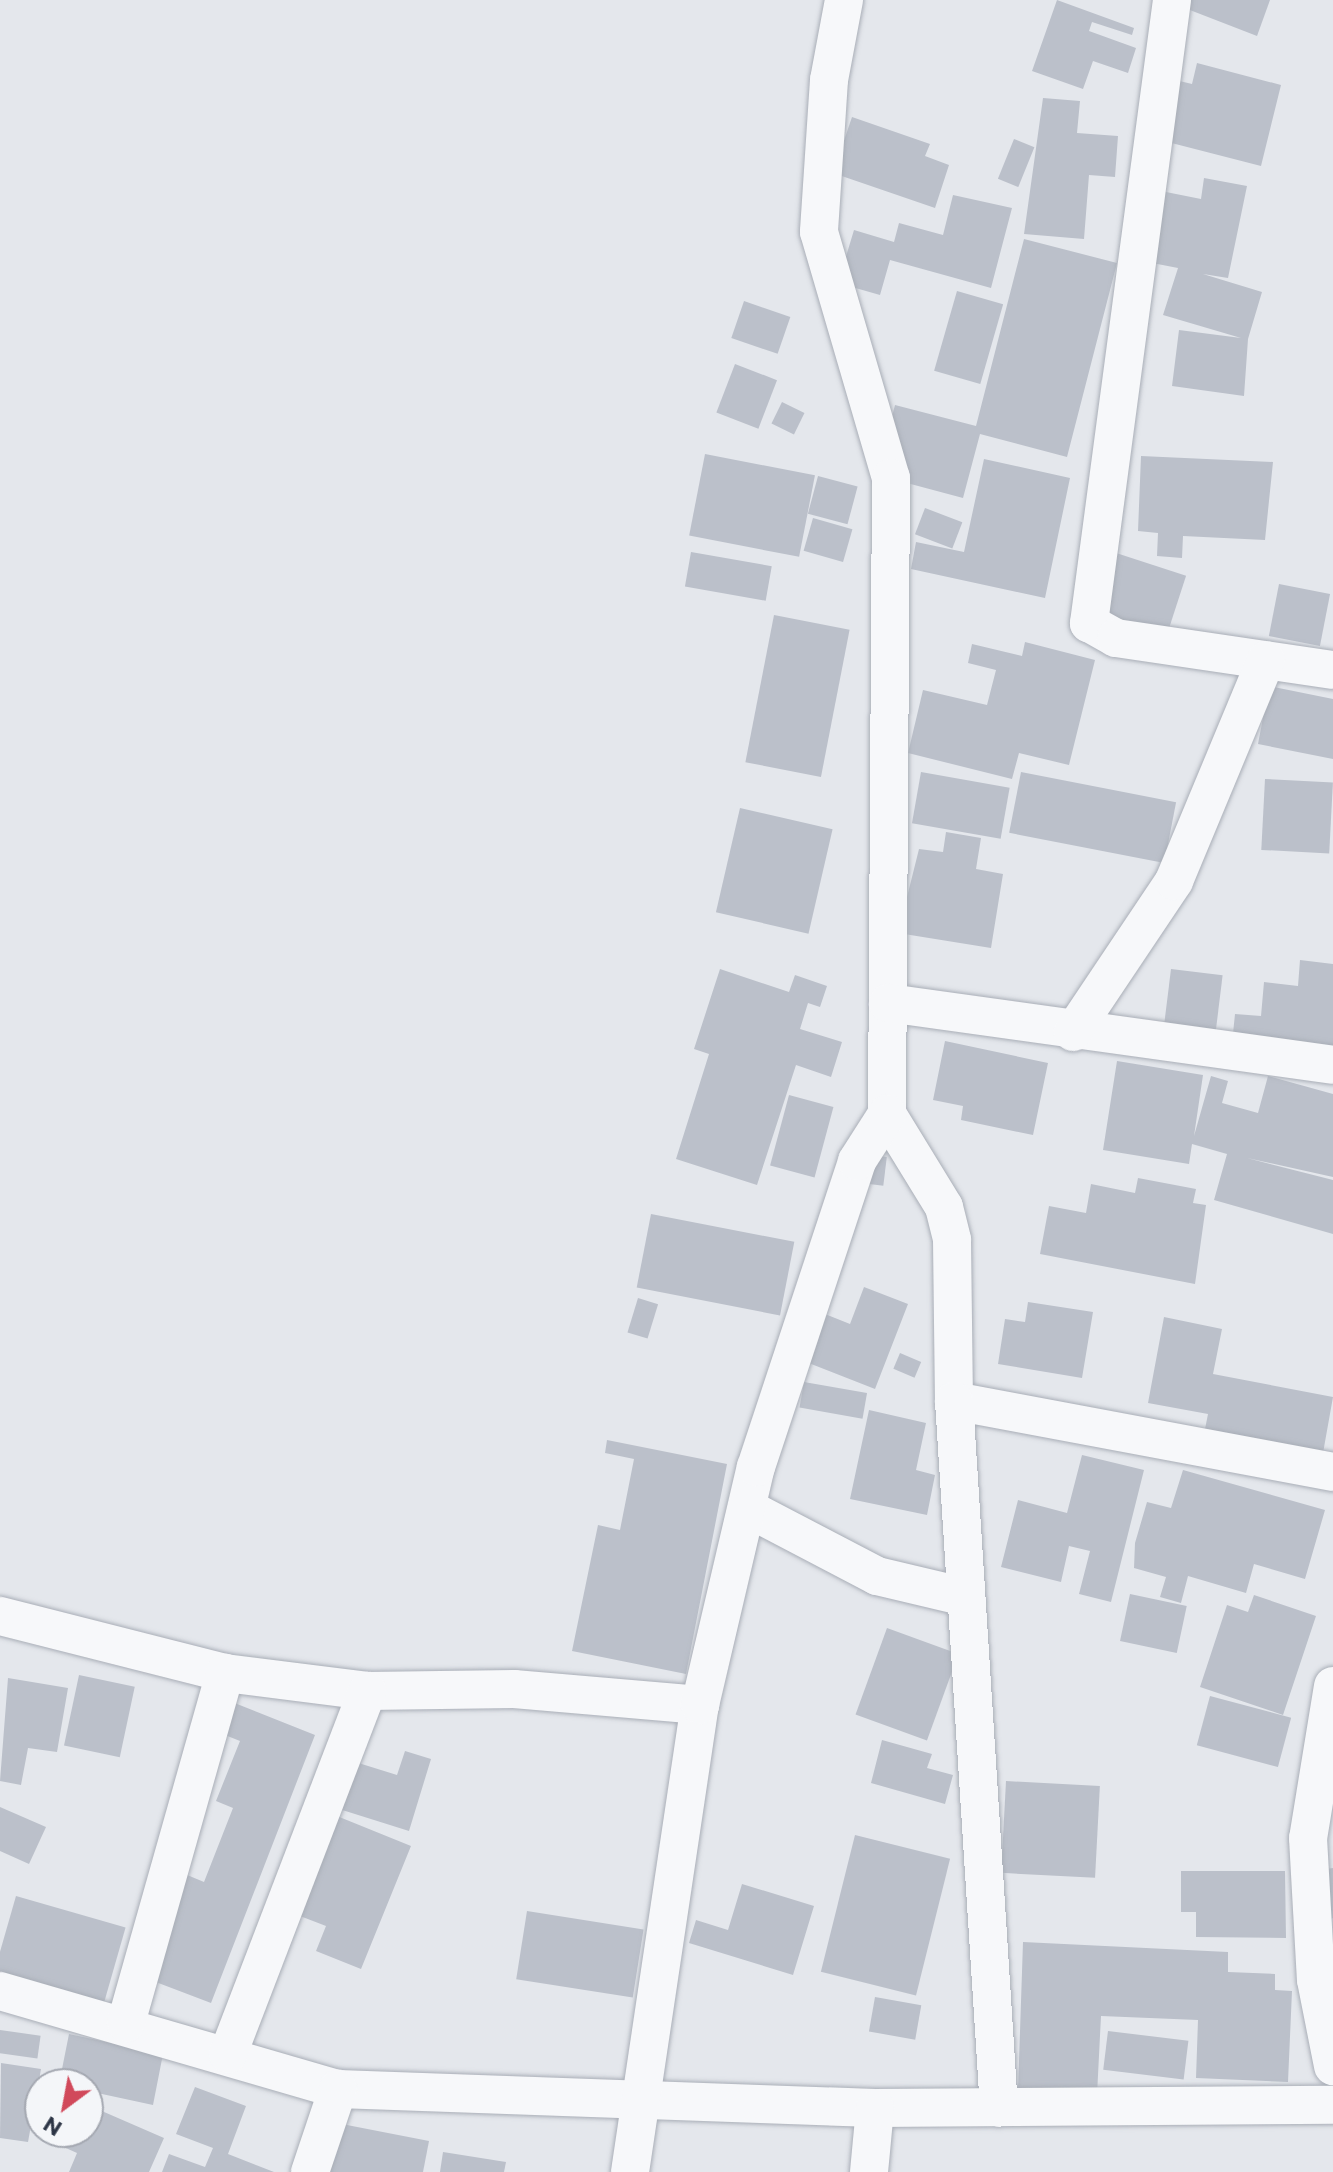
<!DOCTYPE html>
<html>
<head>
<meta charset="utf-8">
<style>
  body { margin:0 }
  #map { position:relative; width:1333px; height:2172px; overflow:hidden; background:#e4e7ec; font-family:Commissioner,sans-serif }
  div>[style] { position:absolute }
  .building>* { inset:0; background:#bbc0ca; transform-origin:0 0 }
  .roads { filter:drop-shadow(0 0 2px #a9aeb7) drop-shadow(0 0 2px #a9aeb7) }
  .minor>* { height:38px; margin:-19px; padding:0 19px; transform-origin:19px; border-radius:19px; background:#f7f8fa }
  span { translate:-50% -50%; white-space:nowrap; text-align:center; line-height:1.15; -webkit-text-stroke:6px #f4f6f9; paint-order:stroke }
  .north { position:absolute; left:24px; top:2068px; width:80px; height:80px; box-sizing:border-box; background:#f4f6f9; border:2px solid #a4a8b1; border-radius:50%; rotate:212deg; font-size:22px; font-weight:700; line-height:32px; text-align:center; color:#2b3445 }
  .north::after { content:''; display:block; margin:auto; width:28px; height:36px; background:#d1495b; clip-path:polygon(50% 0,100% 100%,50% 72%,0 100%) }
</style>
</head>
<body>
<div id="map">
  <div class="building">
    <div style="clip-path:polygon(1057px 0,1134px 28px,1132px 35px,1092px 22px,1089px 31px,1136px 48px,1128px 73px,1093px 61px,1083px 89px,1032px 71px)"></div>
    <div style="clip-path:polygon(1164px 0,1270px 0,1257px 36px)"></div>
    <div style="clip-path:polygon(1197px 63px,1281px 85px,1261px 166px,1156px 139px,1167px 78px,1192px 84px)"></div>
    <div style="clip-path:polygon(1043px 98px,1080px 101px,1077px 133px,1118px 136px,1115px 177px,1089px 175px,1084px 239px,1024px 234px)"></div>
    <div style="clip-path:polygon(852px 117px,930px 144px,925px 156px,949px 165px,935px 208px,833px 173px)"></div>
    <div style="left:1014px;top:139px;width:22px;height:43px;rotate:22deg"></div>
    <div style="clip-path:polygon(1204px 178px,1247px 186px,1228px 278px,1203px 274px,1262px 292px,1248px 339px,1244px 396px,1172px 386px,1179px 330px,1241px 338px,1163px 315px,1178px 268px,1142px 261px,1156px 190px,1201px 199px)"></div>
    <div style="clip-path:polygon(953px 195px,1012px 208px,991px 288px,890px 260px,880px 295px,838px 283px,854px 230px,894px 242px,899px 223px,943px 235px)"></div>
    <div style="clip-path:polygon(1024px 239px,1117px 263px,1067px 457px,980px 434px,963px 498px,877px 475px,895px 405px,976px 426px)"></div>
    <div style="left:957px;top:291px;width:48px;height:83px;rotate:16deg"></div>
    <div style="left:744px;top:301px;width:49px;height:39px;rotate:19deg"></div>
    <div style="left:735px;top:364px;width:45px;height:52px;rotate:21deg"></div>
    <div style="left:782px;top:402px;width:25px;height:24px;rotate:26deg"></div>
    <div style="left:705px;top:454px;width:112px;height:83px;rotate:11deg"></div>
    <div style="clip-path:polygon(1141px 456px,1273px 462px,1265px 540px,1183px 536px,1182px 558px,1157px 556px,1158px 533px,1138px 531px)"></div>
    <div style="clip-path:polygon(984px 459px,1070px 478px,1045px 598px,911px 569px,916px 542px,964px 552px)"></div>
    <div style="left:818px;top:476px;width:41px;height:39px;rotate:15deg"></div>
    <div style="left:925px;top:508px;width:40px;height:28px;rotate:21deg"></div>
    <div style="left:813px;top:518px;width:41px;height:34px;rotate:16deg"></div>
    <div style="left:1110px;top:551px;width:80px;height:77px;rotate:18deg"></div>
    <div style="left:691px;top:552px;width:82px;height:35px;rotate:10deg"></div>
    <div style="left:1279px;top:584px;width:52px;height:53px;rotate:11deg"></div>
    <div style="left:774px;top:615px;width:77px;height:150px;rotate:11deg"></div>
    <div style="clip-path:polygon(1025px 642px,1095px 660px,1069px 765px,1019px 753px,1012px 779px,908px 753px,923px 690px,987px 705px,996px 670px,968px 663px,972px 644px,1022px 656px)"></div>
    <div style="clip-path:polygon(1269px 686px,1333px 699px,1333px 759px,1258px 744px)"></div>
    <div style="left:921px;top:772px;width:90px;height:52px;rotate:10deg"></div>
    <div style="left:1021px;top:772px;width:158px;height:62px;rotate:11deg"></div>
    <div style="left:1265px;top:779px;width:68px;height:71px;rotate:3deg"></div>
    <div style="left:740px;top:808px;width:95px;height:107px;rotate:13deg"></div>
    <div style="clip-path:polygon(946px 832px,981px 838px,976px 869px,1003px 874px,991px 948px,898px 933px,919px 849px,943px 852px)"></div>
    <div style="clip-path:polygon(1300px 960px,1333px 964px,1333px 1058px,1231px 1053px,1235px 1014px,1261px 1016px,1264px 982px,1298px 986px)"></div>
    <div style="clip-path:polygon(720px 969px,789px 992px,795px 975px,827px 986px,820px 1007px,808px 1003px,800px 1029px,842px 1042px,831px 1077px,796px 1065px,757px 1185px,676px 1159px,709px 1054px,694px 1049px)"></div>
    <div style="left:1171px;top:969px;width:52px;height:59px;rotate:7deg"></div>
    <div style="clip-path:polygon(945px 1041px,1048px 1063px,1033px 1135px,961px 1120px,963px 1106px,933px 1100px)"></div>
    <div style="clip-path:polygon(1117px 1061px,1203px 1075px,1194px 1136px,1211px 1076px,1228px 1081px,1222px 1103px,1258px 1113px,1268px 1076px,1333px 1094px,1333px 1177px,1247px 1158px,1333px 1180px,1333px 1234px,1214px 1200px,1227px 1154px,1192px 1144px,1189px 1164px,1103px 1150px)"></div>
    <div style="left:789px;top:1095px;width:46px;height:73px;rotate:15deg"></div>
    <div style="left:863px;top:1154px;width:24px;height:29px;rotate:7deg"></div>
    <div style="clip-path:polygon(1138px 1178px,1196px 1189px,1193px 1203px,1206px 1205px,1195px 1284px,1040px 1254px,1049px 1206px,1086px 1213px,1091px 1184px,1135px 1193px)"></div>
    <div style="left:651px;top:1214px;width:146px;height:75px;rotate:11deg"></div>
    <div style="clip-path:polygon(864px 1287px,908px 1304px,875px 1389px,801px 1360px,820px 1312px,850px 1324px)"></div>
    <div style="left:638px;top:1298px;width:21px;height:36px;rotate:17deg"></div>
    <div style="clip-path:polygon(1028px 1302px,1093px 1312px,1082px 1378px,998px 1364px,1005px 1319px,1025px 1322px)"></div>
    <div style="clip-path:polygon(1164px 1317px,1222px 1329px,1213px 1374px,1333px 1397px,1318px 1481px,1199px 1459px,1208px 1414px,1148px 1403px)"></div>
    <div style="left:900px;top:1353px;width:23px;height:17px;rotate:23deg"></div>
    <div style="left:804px;top:1382px;width:64px;height:26px;rotate:10deg"></div>
    <div style="clip-path:polygon(869px 1410px,926px 1423px,916px 1470px,935px 1475px,927px 1515px,850px 1499px)"></div>
    <div style="clip-path:polygon(607px 1440px,727px 1464px,686px 1674px,572px 1651px,598px 1525px,620px 1530px,634px 1459px,605px 1453px)"></div>
    <div style="clip-path:polygon(1082px 1455px,1144px 1470px,1111px 1602px,1079px 1594px,1090px 1551px,1069px 1546px,1061px 1582px,1001px 1567px,1018px 1500px,1067px 1513px)"></div>
    <div style="clip-path:polygon(1183px 1470px,1325px 1510px,1305px 1579px,1254px 1564px,1246px 1593px,1188px 1576px,1181px 1603px,1160px 1597px,1166px 1577px,1134px 1568px,1135px 1543px,1147px 1502px,1171px 1508px)"></div>
    <div style="left:1130px;top:1594px;width:58px;height:48px;rotate:12deg"></div>
    <div style="clip-path:polygon(1254px 1595px,1316px 1616px,1283px 1715px,1200px 1687px,1227px 1605px,1248px 1612px)"></div>
    <div style="left:887px;top:1628px;width:76px;height:92px;rotate:20deg"></div>
    <div style="left:79px;top:1675px;width:57px;height:72px;rotate:12deg"></div>
    <div style="clip-path:polygon(8px 1678px,68px 1688px,57px 1752px,28px 1748px,21px 1785px,0 1781px)"></div>
    <div style="left:1210px;top:1696px;width:84px;height:51px;rotate:15deg"></div>
    <div style="clip-path:polygon(227px 1700px,315px 1735px,211px 2003px,140px 1976px,180px 1872px,204px 1882px,233px 1808px,216px 1801px,240px 1741px,215px 1731px)"></div>
    <div style="clip-path:polygon(882px 1740px,932px 1754px,927px 1768px,953px 1775px,945px 1804px,871px 1783px)"></div>
    <div style="clip-path:polygon(405px 1751px,431px 1759px,409px 1831px,320px 1803px,336px 1756px,397px 1775px)"></div>
    <div style="left:1006px;top:1781px;width:94px;height:92px;rotate:3deg"></div>
    <div style="clip-path:polygon(0 1807px,46px 1827px,29px 1864px,0 1851px)"></div>
    <div style="clip-path:polygon(327px 1812px,411px 1846px,361px 1969px,316px 1951px,326px 1926px,287px 1911px)"></div>
    <div style="left:855px;top:1835px;width:98px;height:141px;rotate:14deg"></div>
    <div style="clip-path:polygon(1333px 1868px,1333px 1918px,1331px 1919px,1326px 1869px)"></div>
    <div style="clip-path:polygon(1181px 1871px,1285px 1871px,1286px 1938px,1196px 1937px,1196px 1912px,1181px 1912px)"></div>
    <div style="clip-path:polygon(742px 1884px,814px 1906px,793px 1975px,689px 1943px,696px 1920px,728px 1930px)"></div>
    <div style="left:16px;top:1896px;width:114px;height:85px;rotate:16deg"></div>
    <div style="left:527px;top:1911px;width:118px;height:69px;rotate:9deg"></div>
    <div style="clip-path:polygon(1023px 1942px,1228px 1952px,1228px 1972px,1275px 1974px,1275px 1990px,1292px 1991px,1288px 2082px,1196px 2078px,1198px 2020px,1101px 2016px,1097px 2095px,1018px 2091px)"></div>
    <div style="left:875px;top:1997px;width:47px;height:35px;rotate:10deg"></div>
    <div style="left:0;top:2030px;width:41px;height:23px;rotate:8deg"></div>
    <div style="left:1108px;top:2031px;width:81px;height:39px;rotate:7deg"></div>
    <div style="clip-path:polygon(69px 2034px,163px 2054px,153px 2105px,88px 2091px,88px 2084px,59px 2084px)"></div>
    <div style="clip-path:polygon(1px 2063px,41px 2069px,28px 2142px,0 2138px)"></div>
    <div style="clip-path:polygon(195px 2087px,246px 2106px,228px 2154px,274px 2172px,162px 2172px,169px 2154px,205px 2167px,213px 2148px,176px 2134px)"></div>
    <div style="clip-path:polygon(88px 2105px,164px 2138px,149px 2172px,69px 2172px,77px 2153px,48px 2140px,52px 2132px,88px 2132px)"></div>
    <div style="clip-path:polygon(311px 2118px,429px 2141px,423px 2172px,301px 2172px)"></div>
    <div style="clip-path:polygon(443px 2152px,506px 2162px,504px 2172px,440px 2172px)"></div>
  </div>
  <div class="roads">
    <div class="minor">
      <div style="left:844px;top:0;width:81px;rotate:100.6deg"></div>
      <div style="left:829px;top:80px;width:152px;rotate:93.8deg"></div>
      <div style="left:819px;top:232px;width:256px;rotate:73.7deg"></div>
      <div style="left:891px;top:478px;width:636px;rotate:90.36deg"></div>
      <div style="left:887px;top:1114px;width:109px;rotate:58.5deg"></div>
      <div style="left:944px;top:1207px;width:34px;rotate:76deg"></div>
      <div style="left:952px;top:1240px;width:161px;rotate:89.3deg"></div>
      <div style="left:954px;top:1401px;width:386px;rotate:10.6deg"></div>
      <div style="left:1172px;top:0;width:629px;rotate:97.59deg"></div>
      <div style="left:1089px;top:623px;width:31px;rotate:29deg"></div>
      <div style="left:1116px;top:638px;width:219px;rotate:8.4deg"></div>
      <div style="left:888px;top:1003px;width:449px;rotate:7.9deg"></div>
      <div style="left:1073px;top:1032px;width:182px;rotate:-56.2deg"></div>
      <div style="left:1174px;top:881px;width:239px;rotate:-67.4deg"></div>
      <div style="left:954px;top:1401px;width:708px;rotate:86.36deg"></div>
      <div style="left:747px;top:1508px;width:147px;rotate:27.6deg"></div>
      <div style="left:877px;top:1576px;width:91px;rotate:13.3deg"></div>
      <div style="left:0;top:1616px;width:232px;rotate:14.2deg"></div>
      <div style="left:1333px;top:1686px;width:154px;rotate:99.3deg"></div>
      <div style="left:1308px;top:1838px;width:142px;rotate:86.8deg"></div>
      <div style="left:1316px;top:1980px;width:88px;rotate:78.8deg"></div>
      <div style="left:0;top:1991px;width:352px;rotate:16.2deg"></div>
      <div style="left:338px;top:2089px;width:537px;rotate:2.03deg"></div>
      <div style="left:875px;top:2108px;width:458px;rotate:-0.4deg"></div>
      <div style="left:126px;top:2023px;width:364px;rotate:-74.2deg"></div>
      <div style="left:225px;top:1673px;width:143px;rotate:7.2deg"></div>
      <div style="left:367px;top:1691px;width:147px;rotate:-0.8deg"></div>
      <div style="left:514px;top:1689px;width:187px;rotate:4.9deg"></div>
      <div style="left:228px;top:2054px;width:389px;rotate:-69deg"></div>
      <div style="left:310px;top:2172px;width:88px;rotate:-71.4deg"></div>
      <div style="left:630px;top:2172px;width:472px;rotate:-81.5deg"></div>
      <div style="left:700px;top:1705px;width:244px;rotate:-76.8deg"></div>
      <div style="left:756px;top:1467px;width:322px;rotate:-71.7deg"></div>
      <div style="left:857px;top:1161px;width:56px;rotate:-57.4deg"></div>
      <div style="left:869px;top:2172px;width:64px;rotate:-84.6deg"></div>
    </div>
  </div>
  <div class="north">N</div>
</div>
</body>
</html>
